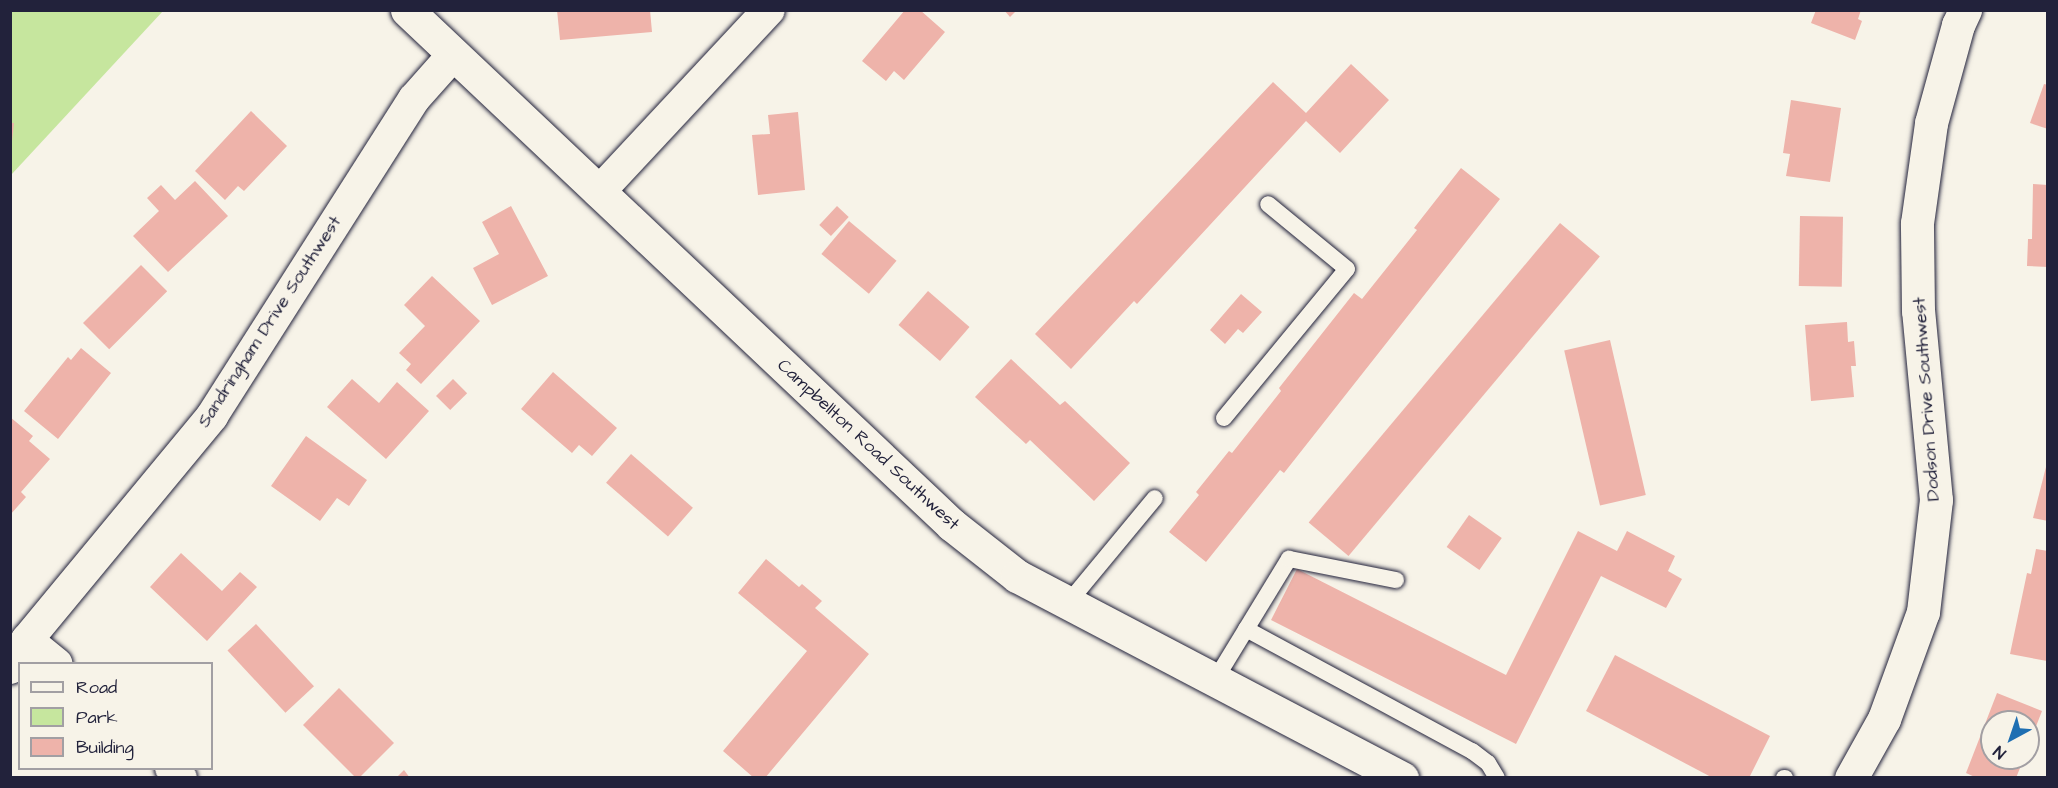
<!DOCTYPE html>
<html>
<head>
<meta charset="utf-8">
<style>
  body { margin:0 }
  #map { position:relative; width:2058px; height:788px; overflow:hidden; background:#f7f3e8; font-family:"Architects Daughter",sans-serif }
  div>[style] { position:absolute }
  .green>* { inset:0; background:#c6e69e }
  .building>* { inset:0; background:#eeb3aa; transform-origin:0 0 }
  .roads { filter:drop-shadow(0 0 2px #22223b) drop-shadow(0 0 2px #22223b) }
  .lane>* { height:16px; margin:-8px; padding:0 8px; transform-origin:8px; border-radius:8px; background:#f7f3e8 }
  .street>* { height:32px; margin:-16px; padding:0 16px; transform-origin:16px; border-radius:16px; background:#f7f3e8 }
  .secondary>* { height:33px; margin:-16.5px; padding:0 16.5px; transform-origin:16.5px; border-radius:16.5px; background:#f7f3e8 }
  span { translate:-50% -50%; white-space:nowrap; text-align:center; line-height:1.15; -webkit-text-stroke:4.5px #f7f3e8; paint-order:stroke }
  .street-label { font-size:18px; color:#22223b }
  .frame { position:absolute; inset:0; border:12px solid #22223b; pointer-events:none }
  .legend { position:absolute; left:18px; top:662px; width:195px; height:108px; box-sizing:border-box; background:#f7f3e8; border:2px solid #a29fa3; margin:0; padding:8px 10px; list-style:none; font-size:18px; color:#22223b }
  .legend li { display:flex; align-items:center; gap:12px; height:30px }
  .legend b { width:30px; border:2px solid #a29fa3 }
  .north { position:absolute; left:1980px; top:710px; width:60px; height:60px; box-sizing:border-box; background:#f7f3e8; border:2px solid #a29fa3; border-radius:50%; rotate:220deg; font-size:16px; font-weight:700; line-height:24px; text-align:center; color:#22223b }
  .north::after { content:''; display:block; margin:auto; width:21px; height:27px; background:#1f6fb2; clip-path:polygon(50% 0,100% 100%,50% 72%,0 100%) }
</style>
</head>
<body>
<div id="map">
  <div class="green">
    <div style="clip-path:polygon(11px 11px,163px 11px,11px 175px)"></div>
  </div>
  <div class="building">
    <div style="clip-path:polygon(557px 10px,650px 10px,652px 32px,560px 40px)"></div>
    <div style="clip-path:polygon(905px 10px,920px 10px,945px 32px,904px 80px,894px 71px,886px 81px,862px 61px)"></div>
    <div style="clip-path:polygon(1004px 10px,1017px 10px,1010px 17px)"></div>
    <div style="clip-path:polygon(1816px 10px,1861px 10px,1858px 19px,1862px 21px,1855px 40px,1811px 23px)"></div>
    <div style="clip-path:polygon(1351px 64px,1389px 100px,1340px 153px,1306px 121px,1137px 304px,1134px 301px,1071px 369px,1035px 334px,1273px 82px,1306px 113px)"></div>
    <div style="clip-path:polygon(2044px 84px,2048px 85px,2048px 129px,2030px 123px)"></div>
    <div style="clip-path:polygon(1791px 100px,1841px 108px,1830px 182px,1786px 176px,1790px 154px,1783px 153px)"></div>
    <div style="clip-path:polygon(251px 111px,287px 146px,244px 191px,238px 186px,225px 200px,195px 171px)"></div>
    <div style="clip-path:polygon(798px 112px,805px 190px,758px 195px,752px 135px,770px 134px,768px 115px)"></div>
    <div style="clip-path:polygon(10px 123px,14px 123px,12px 141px,10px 141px)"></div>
    <div style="clip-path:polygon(1461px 168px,1500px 199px,1284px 473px,1280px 470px,1206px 562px,1169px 532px,1199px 495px,1196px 492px,1229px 451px,1232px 453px,1281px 391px,1279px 388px,1354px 293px,1362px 299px,1417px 230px,1414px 228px)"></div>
    <div style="clip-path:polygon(195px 181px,228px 216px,168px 272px,133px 236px,159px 211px,147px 198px,161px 185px,175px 200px)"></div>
    <div style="clip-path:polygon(2033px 184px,2048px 185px,2048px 267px,2027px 266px,2028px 239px,2032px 239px)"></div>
    <div style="clip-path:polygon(511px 206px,548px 276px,492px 305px,473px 268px,499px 254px,482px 222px)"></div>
    <div style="left:837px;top:206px;width:16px;height:26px;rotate:43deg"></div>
    <div style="left:1800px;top:216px;width:43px;height:70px;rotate:1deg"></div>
    <div style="left:849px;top:221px;width:62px;height:43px;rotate:40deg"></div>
    <div style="left:1560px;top:223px;width:52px;height:391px;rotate:40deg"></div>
    <div style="left:141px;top:265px;width:37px;height:82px;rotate:45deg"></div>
    <div style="clip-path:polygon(432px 276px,480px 321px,421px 384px,406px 370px,411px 364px,399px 353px,425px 326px,404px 305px)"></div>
    <div style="left:928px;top:291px;width:55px;height:45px;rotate:41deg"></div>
    <div style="clip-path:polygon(1241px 294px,1262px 312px,1243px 333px,1238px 329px,1225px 344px,1210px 330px)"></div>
    <div style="clip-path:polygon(1847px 322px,1848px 342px,1854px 341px,1856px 366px,1851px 366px,1854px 397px,1811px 401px,1805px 325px)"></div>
    <div style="left:1610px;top:340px;width:159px;height:47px;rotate:77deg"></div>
    <div style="clip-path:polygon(81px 348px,111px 373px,58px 439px,24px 411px,68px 357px,71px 360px)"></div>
    <div style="clip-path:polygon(1011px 359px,1060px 405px,1065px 401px,1130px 463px,1094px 501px,1030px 440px,1026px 444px,975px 397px)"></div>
    <div style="clip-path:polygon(553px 372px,617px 428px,592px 456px,579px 445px,572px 453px,521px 409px)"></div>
    <div style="clip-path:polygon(352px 379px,379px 403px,397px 382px,429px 411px,386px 459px,327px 407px)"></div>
    <div style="left:453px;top:379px;width:20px;height:24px;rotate:45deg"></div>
    <div style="clip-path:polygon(10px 417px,33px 436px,29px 441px,50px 459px,21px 492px,26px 497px,10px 515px)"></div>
    <div style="clip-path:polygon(306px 436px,367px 480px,349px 506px,337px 498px,320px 521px,271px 486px)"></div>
    <div style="left:631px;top:454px;width:82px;height:38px;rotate:41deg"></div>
    <div style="clip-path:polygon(2047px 463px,2048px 464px,2048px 521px,2033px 518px)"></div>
    <div style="left:1469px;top:515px;width:40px;height:39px;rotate:35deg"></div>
    <div style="clip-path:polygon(1578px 531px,1617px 551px,1627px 531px,1675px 556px,1668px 571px,1682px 579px,1666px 608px,1601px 576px,1516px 744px,1271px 620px,1297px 569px,1506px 675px)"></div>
    <div style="clip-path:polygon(2036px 549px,2048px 551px,2047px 661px,2010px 654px,2027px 573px,2031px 574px)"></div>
    <div style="clip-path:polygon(181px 553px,222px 591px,240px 572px,257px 587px,207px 641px,150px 587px)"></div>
    <div style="clip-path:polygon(766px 559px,799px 587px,802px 584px,822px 601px,815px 608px,869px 654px,765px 778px,754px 778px,723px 751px,807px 651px,738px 593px)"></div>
    <div style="left:256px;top:624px;width:85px;height:39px;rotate:47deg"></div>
    <div style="clip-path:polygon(1615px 655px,1770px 736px,1749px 778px,1713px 778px,1586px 711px)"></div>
    <div style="clip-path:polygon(339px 688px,394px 743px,359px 778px,356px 778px,303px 725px)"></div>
    <div style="clip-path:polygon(1997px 693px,2042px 711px,2028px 747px,2028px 722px,1992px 722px,1992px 758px,2024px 758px,2016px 778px,1977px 778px,1966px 773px)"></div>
    <div style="clip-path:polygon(404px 770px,410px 778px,396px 778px)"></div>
  </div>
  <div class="roads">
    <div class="lane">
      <div style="left:1224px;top:418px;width:193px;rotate:-50.5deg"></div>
      <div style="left:1347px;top:269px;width:102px;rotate:-140.6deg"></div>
      <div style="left:1068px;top:603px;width:136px;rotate:-50.4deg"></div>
      <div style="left:1246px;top:629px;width:257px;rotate:28.4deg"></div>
      <div style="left:1472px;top:751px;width:20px;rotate:37deg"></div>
      <div style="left:1488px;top:763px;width:17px;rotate:59deg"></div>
      <div style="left:1215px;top:680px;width:142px;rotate:-58.6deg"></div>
      <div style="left:1289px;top:559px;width:109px;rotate:11.1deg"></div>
      <div style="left:1784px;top:778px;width:1px"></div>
    </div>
    <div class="street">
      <div style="left:599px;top:192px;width:249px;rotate:-47deg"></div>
      <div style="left:27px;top:640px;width:38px;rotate:39deg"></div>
      <div style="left:10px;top:668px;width:33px;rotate:-59deg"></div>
      <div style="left:27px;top:640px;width:291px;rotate:-50.4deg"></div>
      <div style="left:212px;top:416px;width:376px;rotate:-57.5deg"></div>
      <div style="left:414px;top:99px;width:60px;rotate:-48.4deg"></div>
      <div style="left:171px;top:768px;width:14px;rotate:45deg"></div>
    </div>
    <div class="secondary">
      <div style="left:407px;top:10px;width:750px;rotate:43.38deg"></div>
      <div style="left:952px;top:525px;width:83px;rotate:38.1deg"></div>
      <div style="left:1017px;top:576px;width:435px;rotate:27.7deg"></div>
      <div style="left:1851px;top:778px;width:68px;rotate:-60.8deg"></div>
      <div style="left:1884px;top:719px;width:114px;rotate:-70deg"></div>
      <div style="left:1923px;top:612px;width:113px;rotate:-83.4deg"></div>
      <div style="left:1936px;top:500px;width:190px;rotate:-95.4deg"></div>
      <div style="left:1918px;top:311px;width:88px;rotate:-90.7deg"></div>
      <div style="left:1917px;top:223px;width:101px;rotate:-82deg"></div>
      <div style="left:1931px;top:123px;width:102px;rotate:-74.6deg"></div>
      <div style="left:1958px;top:25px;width:17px;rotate:-65deg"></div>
    </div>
  </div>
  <div class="street-label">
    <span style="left:270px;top:322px;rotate:-57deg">Sandringham Drive Southwest</span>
    <span style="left:1927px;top:399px;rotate:-94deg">Dodson Drive Southwest</span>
    <span style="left:868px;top:445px;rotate:43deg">Campbellton Road Southwest</span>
  </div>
  <div class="frame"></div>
  <ul class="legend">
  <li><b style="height:8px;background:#f7f3e8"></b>Road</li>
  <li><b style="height:16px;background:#c6e69e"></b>Park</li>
  <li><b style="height:16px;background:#eeb3aa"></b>Building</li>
  </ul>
  <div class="north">N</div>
</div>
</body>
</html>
